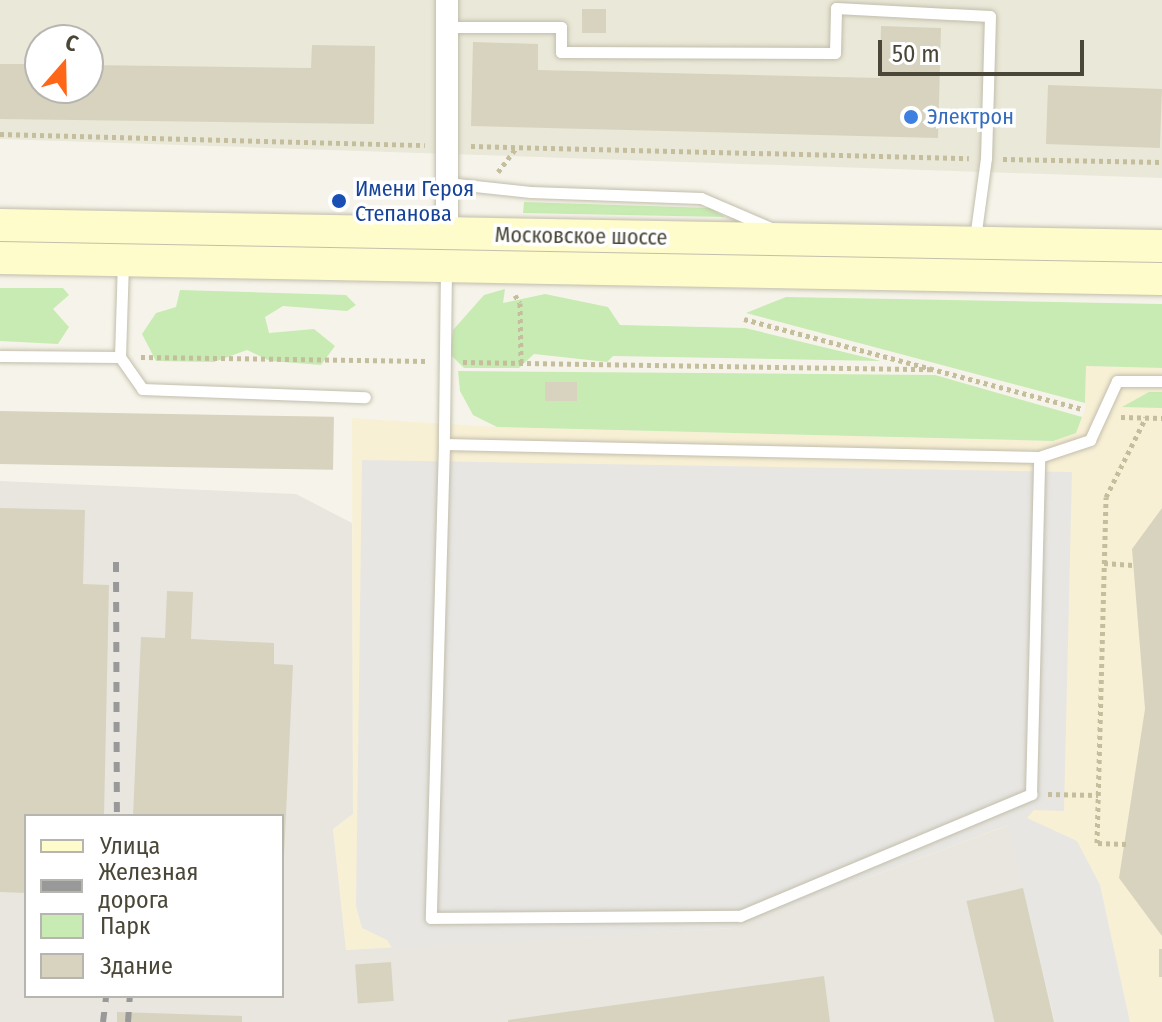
<!DOCTYPE html>
<html>
<head>
<meta charset="utf-8">
<style>
  body { margin:0 }
  #map { position:relative; width:1162px; height:1022px; overflow:hidden; background:#f6f4ea; font-family:"Fira Sans Condensed",sans-serif }
  div>[style] { position:absolute }
  .residential>* { inset:0; background:#eae8d8 }
  .commercial>* { inset:0; background:#f8f0d5 }
  .industrial>* { inset:0; background:#e8e6df }
  .green>* { inset:0; background:#c7ebb2 }
  .parking>* { inset:0; background:#e7e6e2 }
  .building>* { inset:0; background:#d8d3bf; transform-origin:0 0 }
  .path>* { height:5px; margin-top:-2.5px; transform-origin:0; background:repeating-linear-gradient(90deg,#c4be9d 0 4px,transparent 0 8px) }
  .roads { filter:drop-shadow(0 0 2px #c2beac) drop-shadow(0 0 2px #c2beac) }
  .service>* { height:11px; margin:-5.5px; padding:0 5.5px; transform-origin:5.5px; border-radius:5.5px; background:#fff }
  .minor>* { height:22px; margin:-11px; padding:0 11px; transform-origin:11px; border-radius:11px; background:#fff }
  .secondary>* { height:32px; margin:-16px; padding:0 16px; transform-origin:16px; border-radius:16px; background:#fffccb }
  .rail>* { height:6px; margin-top:-3px; transform-origin:0; background:repeating-linear-gradient(90deg,#999 0 10px,transparent 0 20px) }
  .dots>* { width:22px; height:22px; translate:-50% -50%; box-sizing:border-box; border:4px solid #fff; border-radius:50% }
  span { translate:-50% -50%; white-space:nowrap; text-align:center; line-height:1.15; -webkit-text-stroke:7px #fff; paint-order:stroke }
  .shop-label { font-size:22px; color:#366cbe }
  .left { translate:0 -50%; text-align:left }
  .transit-label { font-size:22px; color:#164399 }
  .street-label { font-size:22px; color:#4a4738 }
  .legend { position:absolute; left:24px; top:814px; width:260px; height:184px; box-sizing:border-box; background:#fff; border:2px solid #b7b5af; margin:0; padding:10px 14px; list-style:none; font-size:24px; color:#4a4738 }
  .legend li { display:flex; align-items:center; gap:16px; height:40px }
  .legend b { width:40px; border:2px solid #b7b5af }
  .north { position:absolute; left:24px; top:24px; width:80px; height:80px; box-sizing:border-box; background:#fff; border:2px solid #b7b5af; border-radius:50%; rotate:20deg; font-size:22px; font-weight:700; line-height:32px; text-align:center; color:#4a4738 }
  .north::after { content:''; display:block; margin:auto; width:28px; height:36px; background:#ff6618; clip-path:polygon(50% 0,100% 100%,50% 72%,0 100%) }
  .scale { position:absolute; left:878px; top:40px; width:206px; height:36px; box-sizing:border-box; border:4px solid #4a4738; border-top:0; padding-left:10px; font-size:24px; line-height:28px; white-space:nowrap; color:#4a4738; -webkit-text-stroke:6px #fff; paint-order:stroke }
</style>
</head>
<body>
<div id="map">
  <div class="residential">
    <div style="clip-path:polygon(evenodd,0 0,1162px 0,1162px 178px,0 139px,0 0,40px 40px,88px 40px,88px 88px,40px 88px,40px 40px)"></div>
  </div>
  <div class="commercial">
    <div style="clip-path:polygon(1086px 366px,1162px 368px,1162px 1022px,1130px 1022px,1100px 885px,734px 928px,346px 950px,333px 829px,353px 814px,352px 418px,497px 427px,1052px 441px,1076px 433px,1085px 410px)"></div>
  </div>
  <div class="industrial">
    <div style="clip-path:polygon(evenodd,0 481px,296px 494px,352px 523px,353px 814px,333px 829px,346px 950px,734px 928px,1009px 825px,1055px 1022px,0 1022px,0 481px,26px 816px,282px 816px,282px 996px,26px 996px,26px 816px)"></div>
  </div>
  <div class="green">
    <div style="clip-path:polygon(524px 202px,710px 208px,725px 217px,523px 213px)"></div>
    <div style="clip-path:polygon(0 288px,63px 288px,69px 295px,53px 309px,69px 327px,58px 344px,0 341px)"></div>
    <div style="clip-path:polygon(505px 289px,503px 303px,545px 294px,608px 307px,620px 325px,745px 328px,881px 361px,613px 356px,607px 362px,534px 354px,519px 368px,464px 368px,450px 354px,453px 330px,484px 295px)"></div>
    <div style="clip-path:polygon(180px 290px,346px 295px,356px 305px,347px 311px,283px 306px,265px 317px,269px 333px,314px 329px,335px 346px,321px 365px,270px 361px,247px 350px,214px 362px,156px 361px,142px 334px,156px 313px,176px 307px)"></div>
    <div style="clip-path:polygon(786px 297px,1162px 304px,1162px 368px,1086px 366px,1085px 403px,746px 313px)"></div>
    <div style="clip-path:polygon(458px 371px,935px 375px,1082px 417px,1076px 433px,1053px 441px,497px 427px,473px 415px,460px 391px)"></div>
    <div style="clip-path:polygon(1149px 392px,1162px 392px,1162px 408px,1122px 407px)"></div>
  </div>
  <div class="parking">
    <div style="clip-path:polygon(362px 460px,1072px 472px,1064px 811px,1034px 810px,1027px 818px,1077px 841px,1100px 885px,1130px 1022px,1055px 1022px,1008px 825px,734px 928px,392px 948px,387px 940px,362px 928px,356px 906px)"></div>
  </div>
  <div class="building">
    <div style="left:582px;top:9px;width:24px;height:24px"></div>
    <div style="clip-path:polygon(881px 26px,941px 28px,938px 138px,471px 126px,473px 42px,538px 44px,538px 70px,880px 78px)"></div>
    <div style="clip-path:polygon(312px 45px,375px 46px,374px 124px,0 119px,0 64px,40px 64px,40px 88px,88px 88px,88px 65px,311px 68px)"></div>
    <div style="left:1048px;top:85px;width:114px;height:59px;rotate:2deg"></div>
    <div style="left:577px;top:382px;width:19px;height:32px;rotate:90deg"></div>
    <div style="left:0;top:411px;width:334px;height:53px;rotate:1deg"></div>
    <div style="clip-path:polygon(0 508px,85px 510px,83px 584px,109px 585px,104px 816px,26px 816px,26px 893px,0 892px)"></div>
    <div style="clip-path:polygon(1162px 508px,1162px 936px,1119px 878px,1145px 709px,1132px 549px)"></div>
    <div style="clip-path:polygon(167px 591px,193px 592px,191px 639px,274px 643px,274px 664px,293px 665px,284px 857px,282px 816px,133px 816px,141px 637px,165px 638px)"></div>
    <div style="left:1023px;top:888px;width:138px;height:58px;rotate:77deg"></div>
    <div style="left:1159px;top:949px;width:3px;height:28px"></div>
    <div style="left:391px;top:962px;width:39px;height:36px;rotate:86deg"></div>
    <div style="clip-path:polygon(824px 976px,830px 1022px,508px 1022px,508px 1020px)"></div>
    <div style="clip-path:polygon(117px 1012px,242px 1016px,242px 1022px,117px 1022px)"></div>
  </div>
  <div class="path">
    <div style="left:0;top:134px;width:425px;rotate:1.5deg"></div>
    <div style="left:471px;top:146px;width:498px;rotate:1.4deg"></div>
    <div style="left:1003px;top:159px;width:159px;rotate:1.1deg"></div>
    <div style="left:498px;top:172px;width:30px;rotate:-53deg"></div>
    <div style="left:515px;top:295px;width:9px;rotate:58deg"></div>
    <div style="left:520px;top:303px;width:60px;rotate:89deg"></div>
    <div style="left:744px;top:319px;width:351px;rotate:14.9deg"></div>
    <div style="left:141px;top:357px;width:286px;rotate:0.8deg"></div>
    <div style="left:463px;top:362px;width:469px;rotate:0.9deg"></div>
    <div style="left:1121px;top:417px;width:41px;rotate:1.4deg"></div>
    <div style="left:1104px;top:563px;width:29px;rotate:4deg"></div>
    <div style="left:1048px;top:794px;width:50px;rotate:1.1deg"></div>
    <div style="left:1126px;top:844px;width:29px;rotate:-178deg"></div>
    <div style="left:1097px;top:843px;width:346px;rotate:-88.5deg"></div>
    <div style="left:1106px;top:497px;width:89px;rotate:-63.4deg"></div>
  </div>
  <div class="roads">
    <div class="service">
      <div style="left:447px;top:27px;width:114px"></div>
      <div style="left:561px;top:27px;width:25px;rotate:90deg"></div>
      <div style="left:561px;top:52px;width:274px;rotate:0.2deg"></div>
      <div style="left:835px;top:53px;width:45px;rotate:-88.7deg"></div>
      <div style="left:836px;top:8px;width:154px;rotate:3deg"></div>
      <div style="left:990px;top:16px;width:142px;rotate:91.6deg"></div>
      <div style="left:986px;top:158px;width:81px;rotate:97.8deg"></div>
      <div style="left:447px;top:183px;width:84px;rotate:6.1deg"></div>
      <div style="left:531px;top:192px;width:170px;rotate:2deg"></div>
      <div style="left:701px;top:198px;width:78px;rotate:23.3deg"></div>
      <div style="left:446px;top:268px;width:176px;rotate:90.7deg"></div>
      <div style="left:444px;top:444px;width:595px;rotate:1.25deg"></div>
      <div style="left:1039px;top:457px;width:54px;rotate:-18.4deg"></div>
      <div style="left:1090px;top:440px;width:65px;rotate:-65.4deg"></div>
      <div style="left:1117px;top:381px;width:45px"></div>
      <div style="left:0;top:356px;width:120px;rotate:0.5deg"></div>
      <div style="left:120px;top:357px;width:39px;rotate:55deg"></div>
      <div style="left:142px;top:389px;width:223px;rotate:2.1deg"></div>
      <div style="left:120px;top:357px;width:95px;rotate:-88.2deg"></div>
      <div style="left:444px;top:444px;width:474px;rotate:91.6deg"></div>
      <div style="left:431px;top:918px;width:309px;rotate:-0.4deg"></div>
      <div style="left:740px;top:916px;width:316px;rotate:-22.7deg"></div>
      <div style="left:1031px;top:794px;width:337px;rotate:-88.6deg"></div>
    </div>
    <div class="minor">
      <div style="left:447px;top:234px;width:234px;rotate:-90deg"></div>
    </div>
    <div class="secondary">
      <div style="left:0;top:225px;width:1162px;rotate:1.04deg"></div>
      <div style="left:0;top:258px;width:1162px;rotate:1.04deg"></div>
    </div>
  </div>
  <div class="rail">
    <div style="left:116px;top:562px;width:254px;rotate:89.8deg"></div>
    <div style="left:103px;top:1022px;width:26px;rotate:-83deg"></div>
    <div style="left:128px;top:1022px;width:26px;rotate:-86deg"></div>
  </div>
  <div class="dots">
    <div style="left:911px;top:117px;background:#3f7fe0"></div>
    <div style="left:339px;top:201px;background:#1a4fb4"></div>
  </div>
  <div class="shop-label">
    <span class="left" style="left:927px;top:117px">Электрон</span>
  </div>
  <div class="transit-label">
    <span class="left" style="left:355px;top:201px">Имени Героя<br>Степанова</span>
  </div>
  <div class="street-label">
    <span style="left:581px;top:236px;rotate:1deg">Московское шоссе</span>
  </div>
  <ul class="legend">
  <li><b style="height:10px;background:#fffccb"></b>Улица</li>
  <li><b style="height:10px;background:#999"></b>Железная дорога</li>
  <li><b style="height:22px;background:#c7ebb2"></b>Парк</li>
  <li><b style="height:22px;background:#d8d3bf"></b>Здание</li>
  </ul>
  <div class="north">С</div>
  <div class="scale">50 m</div>
</div>
</body>
</html>
